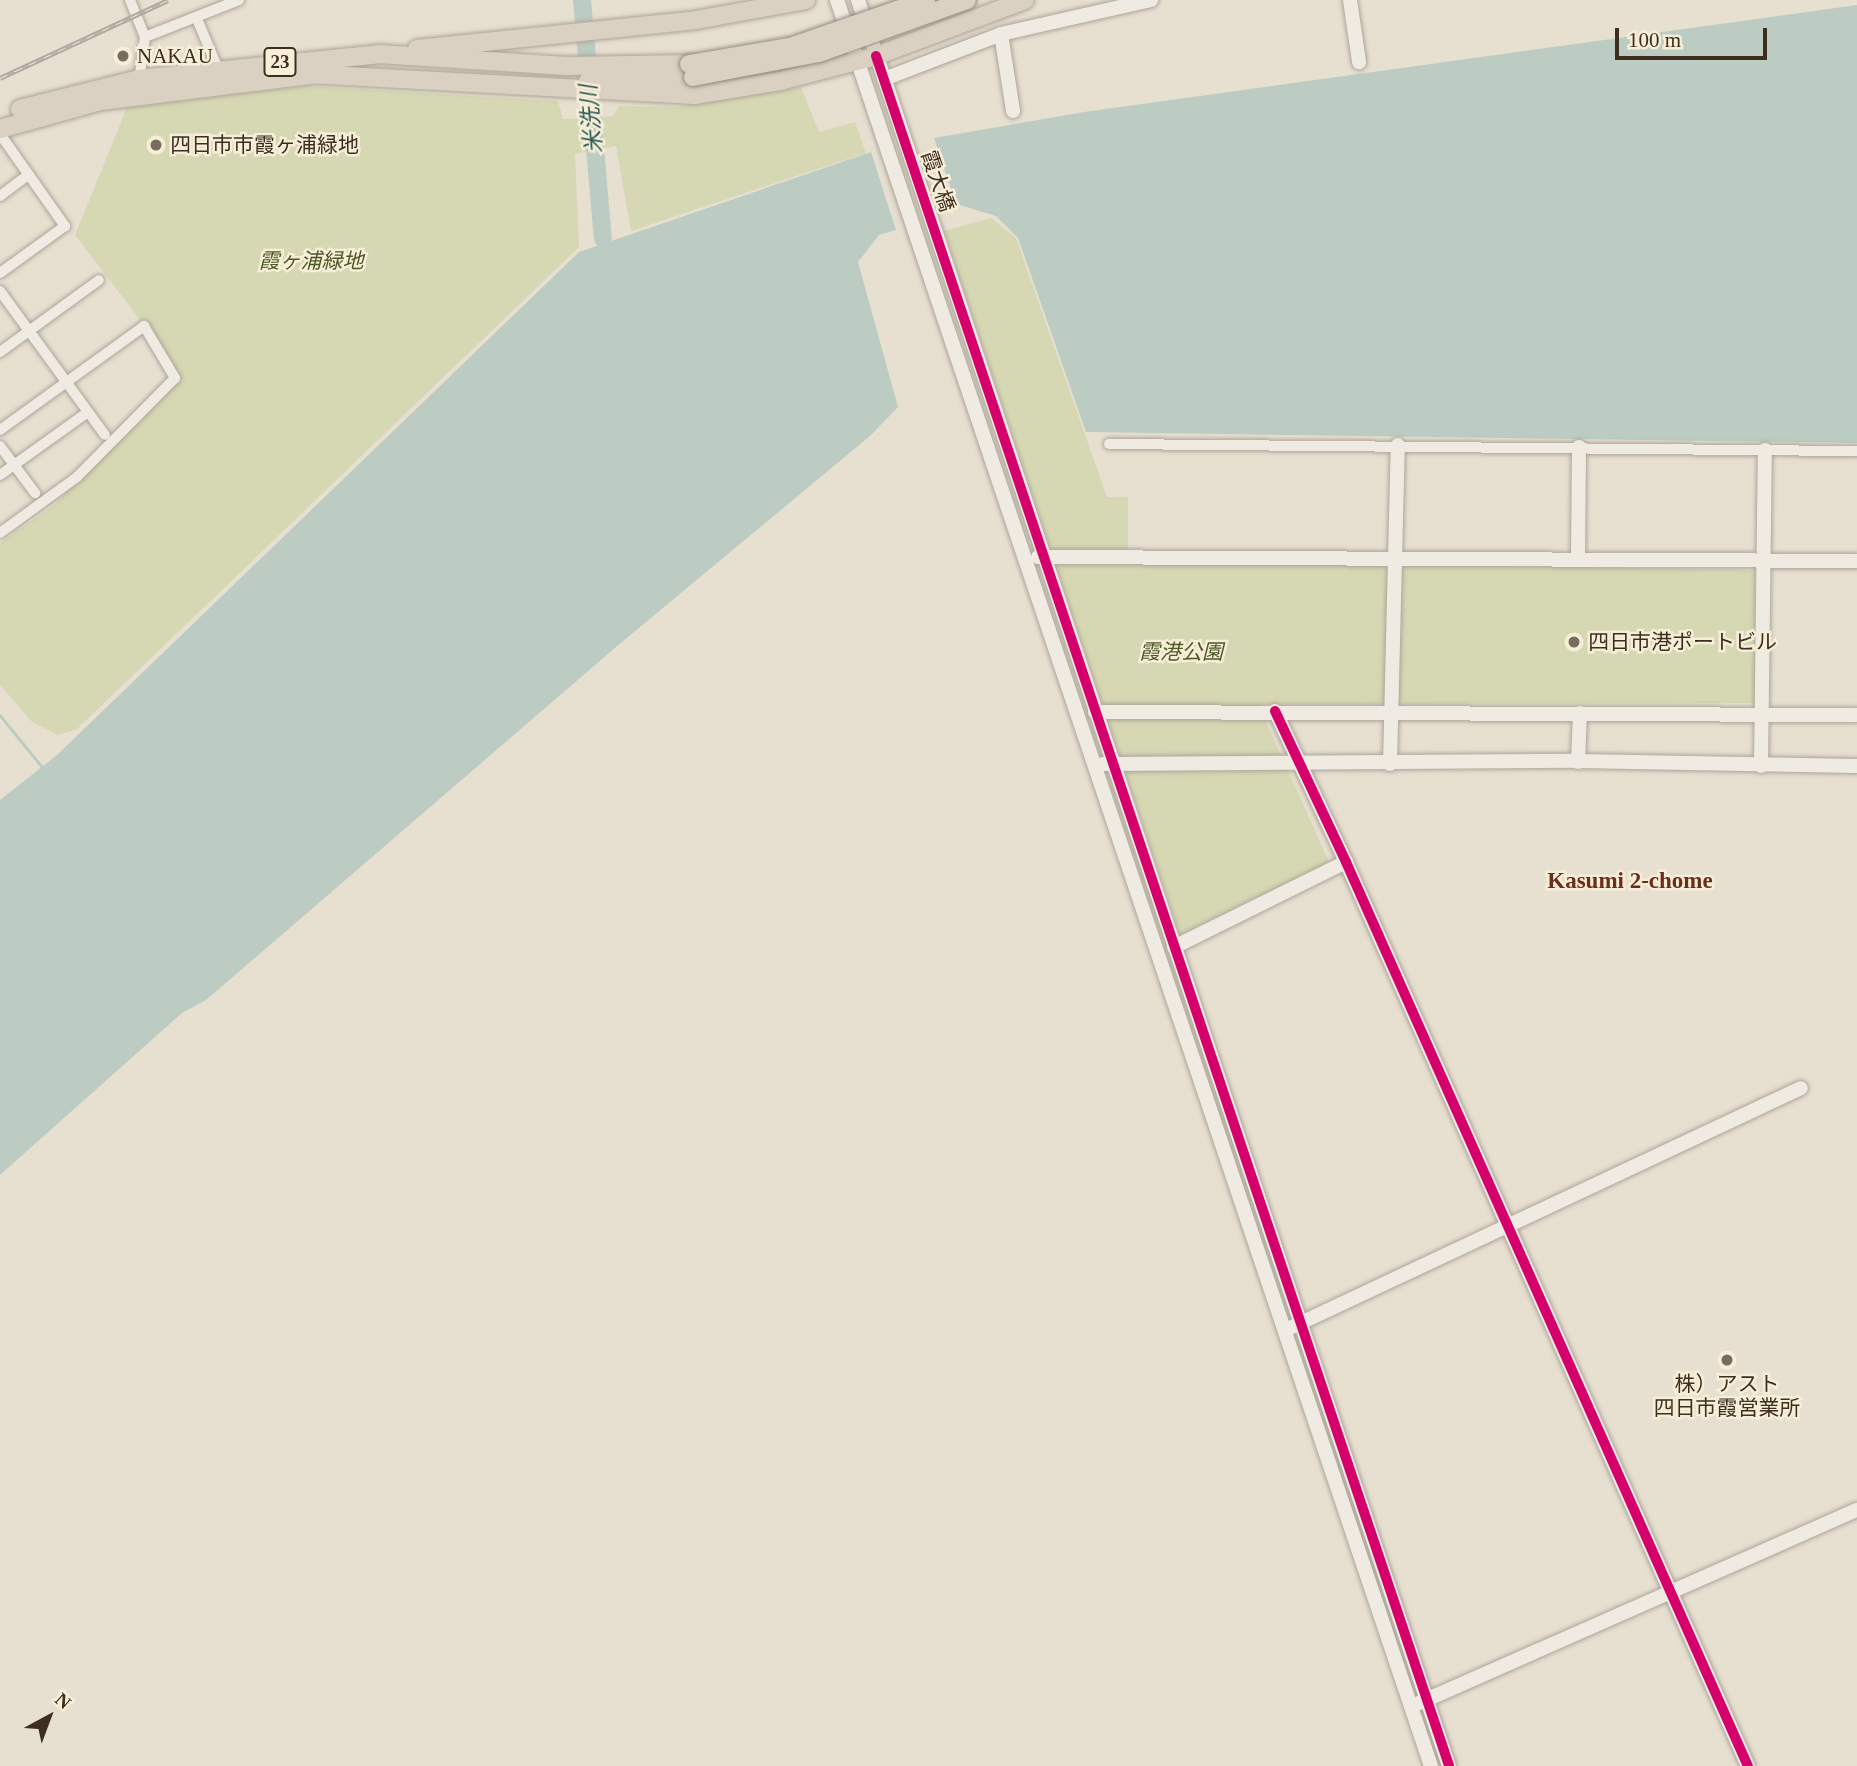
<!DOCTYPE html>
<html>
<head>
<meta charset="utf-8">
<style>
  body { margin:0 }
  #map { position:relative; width:1857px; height:1766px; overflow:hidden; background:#e7e0d1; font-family:"Times New Roman","Noto Sans JP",serif }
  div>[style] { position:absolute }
  .green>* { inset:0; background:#d6d7b3 }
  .water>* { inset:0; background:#bcccc2 }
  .stream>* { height:2.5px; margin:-1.25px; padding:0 1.25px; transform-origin:1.25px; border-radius:1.25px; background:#bcccc2 }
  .river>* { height:18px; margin:-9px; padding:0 9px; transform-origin:9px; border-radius:9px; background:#bcccc2 }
  .roads { filter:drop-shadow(0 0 2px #ada599) drop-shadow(0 0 2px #ada599) }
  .street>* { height:10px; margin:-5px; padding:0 5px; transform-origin:5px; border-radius:5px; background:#efebe3 }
  .secondary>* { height:14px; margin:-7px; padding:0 7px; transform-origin:7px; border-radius:7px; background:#efebe3 }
  .highway>* { height:18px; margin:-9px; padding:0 9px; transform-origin:9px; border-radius:9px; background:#dad1c2 }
  .rail>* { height:5px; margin-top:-2.5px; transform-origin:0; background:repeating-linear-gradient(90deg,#f7eed8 0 8px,#afaaa2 0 16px); box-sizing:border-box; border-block:2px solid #afaaa2 }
  .bridges { filter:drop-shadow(0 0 2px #928b80) drop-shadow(0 0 2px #928b80) }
  .highway-bridge>* { height:18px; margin:-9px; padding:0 9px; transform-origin:9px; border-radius:9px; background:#dad1c2 }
  .cycleway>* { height:10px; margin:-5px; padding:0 5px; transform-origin:5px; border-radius:5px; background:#d6006c }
  .dots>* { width:19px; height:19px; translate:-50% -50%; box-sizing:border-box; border:4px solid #f7eed8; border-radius:50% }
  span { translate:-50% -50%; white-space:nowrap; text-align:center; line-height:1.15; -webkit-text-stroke:5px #f7eed8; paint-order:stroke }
  .shield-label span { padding:2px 5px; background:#f7eed8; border:2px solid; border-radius:5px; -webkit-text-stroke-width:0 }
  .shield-label { font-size:19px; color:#3d2e20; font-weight:700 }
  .poi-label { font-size:21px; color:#3d2e20 }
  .left { translate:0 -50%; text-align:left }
  .street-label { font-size:21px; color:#3d2e20 }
  .park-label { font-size:21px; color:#4d5a26; font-style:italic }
  .water-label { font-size:23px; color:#2f5d5a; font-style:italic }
  .neighbourhood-label { font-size:23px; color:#6b2e1e; font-weight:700 }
  .north { position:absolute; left:14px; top:1682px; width:70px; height:70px; -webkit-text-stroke:5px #f7eed8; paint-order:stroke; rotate:41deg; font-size:19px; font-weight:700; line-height:28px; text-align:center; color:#3d2e20 }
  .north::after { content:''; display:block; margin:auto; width:24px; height:32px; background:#3d2e20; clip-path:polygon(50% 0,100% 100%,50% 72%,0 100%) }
  .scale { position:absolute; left:1615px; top:28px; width:152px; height:32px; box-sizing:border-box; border:4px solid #3d2e20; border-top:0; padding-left:9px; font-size:21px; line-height:24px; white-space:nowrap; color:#3d2e20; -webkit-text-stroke:5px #f7eed8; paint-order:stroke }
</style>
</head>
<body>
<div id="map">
  <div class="green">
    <div style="clip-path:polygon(307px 86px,558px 101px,563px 119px,613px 116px,619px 106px,678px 107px,801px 87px,819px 132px,855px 122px,866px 153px,631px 231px,616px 146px,575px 154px,579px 247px,77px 729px,58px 735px,32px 722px,0 685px,0 543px,53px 506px,178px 382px,151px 334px,75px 235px,128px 105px)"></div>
    <div style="clip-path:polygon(991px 218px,1016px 238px,1107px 497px,1128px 497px,1128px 560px,1755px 570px,1755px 703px,1258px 704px,1330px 864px,1180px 935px,944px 231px)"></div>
  </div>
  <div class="water">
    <div style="clip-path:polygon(1857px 5px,1857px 443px,1086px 432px,1018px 238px,996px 216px,956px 204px,934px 138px,1084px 112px)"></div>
    <div style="clip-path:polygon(871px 152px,896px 230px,879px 235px,858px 262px,898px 407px,870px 436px,616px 647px,206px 1000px,182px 1013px,0 1175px,0 800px,57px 755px,579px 252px)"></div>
  </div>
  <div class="stream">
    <div style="left:0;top:715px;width:68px;rotate:50.9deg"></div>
  </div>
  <div class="river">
    <div style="left:582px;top:0;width:239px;rotate:85deg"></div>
  </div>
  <div class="roads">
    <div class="street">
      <div style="left:130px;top:0;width:40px;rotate:68deg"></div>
      <div style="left:145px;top:37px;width:44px;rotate:97.8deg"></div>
      <div style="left:197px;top:19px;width:54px;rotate:67.2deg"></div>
      <div style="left:145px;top:37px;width:101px;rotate:-21.5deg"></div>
      <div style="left:0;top:134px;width:113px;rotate:54.8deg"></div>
      <div style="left:65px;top:226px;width:80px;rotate:144.1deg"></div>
      <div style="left:0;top:196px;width:35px;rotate:-37deg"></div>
      <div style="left:0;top:291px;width:178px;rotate:53.9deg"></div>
      <div style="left:0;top:352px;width:122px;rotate:-36deg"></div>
      <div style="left:0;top:430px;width:178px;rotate:-35.8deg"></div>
      <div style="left:144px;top:326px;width:61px;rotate:59.2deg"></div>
      <div style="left:175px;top:378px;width:139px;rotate:134.7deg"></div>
      <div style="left:77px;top:477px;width:95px;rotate:144deg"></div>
      <div style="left:1109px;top:444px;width:748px;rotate:0.54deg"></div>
      <div style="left:0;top:446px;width:59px;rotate:53.3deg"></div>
      <div style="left:0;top:475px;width:108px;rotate:-35.6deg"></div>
    </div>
    <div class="secondary">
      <div style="left:837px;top:0;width:1863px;rotate:71.41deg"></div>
      <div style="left:858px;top:0;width:1862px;rotate:71.5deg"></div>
      <div style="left:1350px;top:0;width:63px;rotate:81.7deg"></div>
      <div style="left:1001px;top:34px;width:78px;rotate:81.1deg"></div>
      <div style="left:884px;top:79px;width:125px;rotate:-21deg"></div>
      <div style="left:1001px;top:34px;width:154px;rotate:-12.8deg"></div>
      <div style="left:1038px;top:557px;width:819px;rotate:0.28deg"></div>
      <div style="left:1578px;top:560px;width:113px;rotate:-89.5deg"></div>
      <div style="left:1275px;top:711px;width:167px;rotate:64.8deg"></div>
      <div style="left:1346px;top:862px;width:989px;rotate:66.03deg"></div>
      <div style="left:1095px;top:712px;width:762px;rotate:0.23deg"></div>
      <div style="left:1578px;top:762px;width:49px;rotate:-87.7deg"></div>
      <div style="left:1103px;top:764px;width:472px;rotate:-0.4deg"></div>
      <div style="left:1575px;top:761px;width:282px;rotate:1deg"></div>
      <div style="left:1390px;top:764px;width:319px;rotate:-88.6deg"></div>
      <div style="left:1761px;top:766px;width:316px;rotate:-89.3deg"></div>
      <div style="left:1174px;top:947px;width:192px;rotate:-26.3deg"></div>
      <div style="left:1292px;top:1327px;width:562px;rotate:-25.15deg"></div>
      <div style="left:1419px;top:1703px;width:479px;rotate:-23.8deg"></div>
    </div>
    <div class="highway">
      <div style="left:417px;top:49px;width:281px;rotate:-5.9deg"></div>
      <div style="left:696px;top:20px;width:112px;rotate:-10.3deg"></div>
      <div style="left:308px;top:74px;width:387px;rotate:3.1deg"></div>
      <div style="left:694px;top:95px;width:87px;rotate:-9.2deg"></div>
      <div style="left:780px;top:81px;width:99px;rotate:-14.6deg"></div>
      <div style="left:876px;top:56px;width:159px;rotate:-20.6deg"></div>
      <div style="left:588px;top:81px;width:105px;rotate:-2.2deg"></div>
      <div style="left:20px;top:109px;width:123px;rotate:-14.1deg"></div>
      <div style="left:139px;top:79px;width:241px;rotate:-5.9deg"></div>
      <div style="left:379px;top:54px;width:187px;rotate:3.7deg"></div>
      <div style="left:566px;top:66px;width:123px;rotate:-0.9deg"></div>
      <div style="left:0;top:129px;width:105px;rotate:-15.5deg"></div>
      <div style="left:101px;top:101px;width:220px;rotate:-7.1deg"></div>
    </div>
  </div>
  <div class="rail">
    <div style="left:0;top:78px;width:185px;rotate:-24.9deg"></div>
  </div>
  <div class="bridges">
    <div class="highway-bridge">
      <div style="left:689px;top:64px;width:102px;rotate:-9.6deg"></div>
      <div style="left:790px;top:47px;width:144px;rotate:-19.1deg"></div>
      <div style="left:693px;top:77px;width:128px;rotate:-10.8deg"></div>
      <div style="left:819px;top:53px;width:157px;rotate:-19.7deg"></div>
    </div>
  </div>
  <div class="cycleway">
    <div style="left:876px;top:56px;width:1803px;rotate:71.47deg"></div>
    <div style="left:1275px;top:711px;width:167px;rotate:64.8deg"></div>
    <div style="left:1346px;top:862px;width:989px;rotate:66.03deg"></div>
  </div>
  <div class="dots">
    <div style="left:123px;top:56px;background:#786c5e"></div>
    <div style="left:156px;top:145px;background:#786c5e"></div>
    <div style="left:1574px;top:642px;background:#786c5e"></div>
    <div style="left:1727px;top:1360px;background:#786c5e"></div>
  </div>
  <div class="shield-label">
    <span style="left:280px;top:62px">23</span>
  </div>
  <div class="poi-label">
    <span class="left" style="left:137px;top:56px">NAKAU</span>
    <span class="left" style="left:170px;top:145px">四日市市霞ヶ浦緑地</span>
    <span class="left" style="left:1588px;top:642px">四日市港ポートビル</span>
    <span style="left:1727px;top:1396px">株）アスト<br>四日市霞営業所</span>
  </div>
  <div class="street-label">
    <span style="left:938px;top:181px;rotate:71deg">霞大橋</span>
  </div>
  <div class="park-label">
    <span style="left:311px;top:261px">霞ヶ浦緑地</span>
    <span style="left:1181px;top:652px">霞港公園</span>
  </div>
  <div class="water-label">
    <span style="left:592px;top:119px;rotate:-95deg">米洗川</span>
  </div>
  <div class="neighbourhood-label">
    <span style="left:1630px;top:881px">Kasumi 2-chome</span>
  </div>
  <div class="north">N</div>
  <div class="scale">100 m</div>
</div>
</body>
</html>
